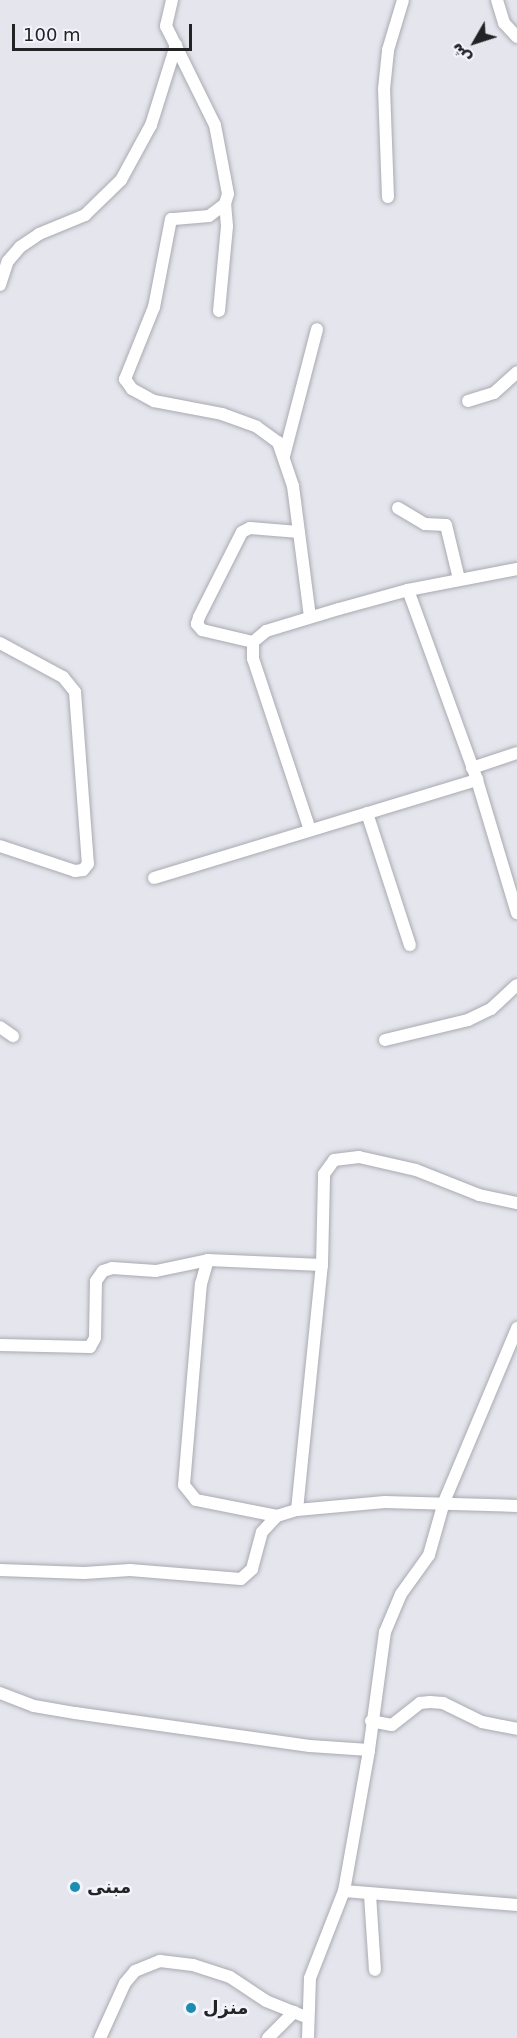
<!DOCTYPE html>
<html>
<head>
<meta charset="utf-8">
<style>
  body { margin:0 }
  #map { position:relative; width:517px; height:2038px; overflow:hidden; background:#e5e6ed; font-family:"DejaVu Sans","Noto Naskh Arabic",sans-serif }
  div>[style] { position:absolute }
  .roads { filter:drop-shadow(0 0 2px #a9aab1) drop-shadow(0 0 2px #a9aab1) }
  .minor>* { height:12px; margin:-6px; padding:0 6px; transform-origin:6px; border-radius:6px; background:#fff }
  .dots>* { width:16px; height:16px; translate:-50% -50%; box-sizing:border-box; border:3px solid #f3f3fb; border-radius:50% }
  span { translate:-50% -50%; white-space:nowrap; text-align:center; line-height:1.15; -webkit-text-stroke:5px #f3f3fb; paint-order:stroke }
  .poi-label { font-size:18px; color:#232326; font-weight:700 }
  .left { translate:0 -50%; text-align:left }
  .north { position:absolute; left:445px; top:12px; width:60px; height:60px; -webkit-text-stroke:4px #f3f3fb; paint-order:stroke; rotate:231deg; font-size:16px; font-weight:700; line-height:24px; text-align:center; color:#232326 }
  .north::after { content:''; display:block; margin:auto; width:21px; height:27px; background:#232326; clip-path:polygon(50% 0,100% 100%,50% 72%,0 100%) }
  .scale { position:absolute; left:12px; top:24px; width:180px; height:27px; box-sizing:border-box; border:3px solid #232326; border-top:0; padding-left:8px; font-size:18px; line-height:21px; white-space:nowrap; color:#232326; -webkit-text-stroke:4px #f3f3fb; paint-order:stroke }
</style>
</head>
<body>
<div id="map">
  <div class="roads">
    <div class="minor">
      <div style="left:172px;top:0;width:27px;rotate:103deg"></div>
      <div style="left:166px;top:26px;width:110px;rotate:63.7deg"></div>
      <div style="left:215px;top:125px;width:70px;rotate:79.3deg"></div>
      <div style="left:228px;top:194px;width:10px;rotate:107deg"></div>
      <div style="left:225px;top:204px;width:20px;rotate:143deg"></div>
      <div style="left:209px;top:216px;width:38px;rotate:175deg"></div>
      <div style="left:171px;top:219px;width:90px;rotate:100.9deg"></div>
      <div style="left:154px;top:307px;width:78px;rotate:111.9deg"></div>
      <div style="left:125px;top:379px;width:12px;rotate:55deg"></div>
      <div style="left:132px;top:389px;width:25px;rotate:29deg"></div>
      <div style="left:154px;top:401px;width:69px;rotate:10.8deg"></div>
      <div style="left:222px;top:414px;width:37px;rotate:20deg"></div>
      <div style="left:257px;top:427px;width:26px;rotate:36deg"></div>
      <div style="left:278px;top:442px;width:46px;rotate:71.2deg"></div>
      <div style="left:293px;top:486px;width:132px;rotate:82.6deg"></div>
      <div style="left:497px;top:0;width:24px;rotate:73deg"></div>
      <div style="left:504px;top:23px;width:19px;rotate:47deg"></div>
      <div style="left:388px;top:197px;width:108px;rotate:-92.1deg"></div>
      <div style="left:384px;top:89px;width:39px;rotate:-84deg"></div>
      <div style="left:388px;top:50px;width:52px;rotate:-73.3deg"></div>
      <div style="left:0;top:285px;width:25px;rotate:-72deg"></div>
      <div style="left:8px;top:261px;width:18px;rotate:-49deg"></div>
      <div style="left:20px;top:247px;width:23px;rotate:-34deg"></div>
      <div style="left:39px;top:234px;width:50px;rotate:-22.4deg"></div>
      <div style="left:85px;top:215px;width:50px;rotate:-44.2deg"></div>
      <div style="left:121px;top:180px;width:63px;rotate:-61.4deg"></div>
      <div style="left:151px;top:125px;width:84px;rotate:-72.6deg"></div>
      <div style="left:219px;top:311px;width:85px;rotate:-84.6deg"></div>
      <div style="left:227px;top:226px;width:22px;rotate:-95deg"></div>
      <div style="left:468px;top:401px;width:27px;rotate:-17deg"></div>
      <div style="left:494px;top:393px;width:31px;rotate:-42deg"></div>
      <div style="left:284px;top:456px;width:131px;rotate:-75.4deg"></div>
      <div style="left:398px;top:508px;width:31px;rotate:31deg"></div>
      <div style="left:425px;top:524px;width:21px;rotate:3deg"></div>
      <div style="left:446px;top:525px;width:56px;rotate:76.5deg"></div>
      <div style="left:408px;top:590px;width:202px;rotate:70deg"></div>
      <div style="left:477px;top:780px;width:139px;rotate:73.3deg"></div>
      <div style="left:253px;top:642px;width:52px;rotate:-166.8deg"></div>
      <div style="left:202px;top:630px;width:8px;rotate:-130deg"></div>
      <div style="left:197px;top:624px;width:7px;rotate:-74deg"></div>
      <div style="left:199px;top:617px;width:95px;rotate:-63.2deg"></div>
      <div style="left:242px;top:532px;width:9px;rotate:-27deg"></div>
      <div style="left:250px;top:528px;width:49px;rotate:4.7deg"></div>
      <div style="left:0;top:643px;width:72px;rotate:28.4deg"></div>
      <div style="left:63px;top:677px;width:19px;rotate:51deg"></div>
      <div style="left:75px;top:692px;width:172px;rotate:85.7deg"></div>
      <div style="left:88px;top:864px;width:8px;rotate:130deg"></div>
      <div style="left:83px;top:870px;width:8px;rotate:173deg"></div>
      <div style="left:75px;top:871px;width:79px;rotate:-161.6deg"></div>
      <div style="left:472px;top:768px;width:47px;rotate:-18.4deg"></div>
      <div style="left:367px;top:813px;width:139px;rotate:72deg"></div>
      <div style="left:310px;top:830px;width:180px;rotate:-108.4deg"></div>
      <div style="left:253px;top:659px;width:17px;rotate:-90deg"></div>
      <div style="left:253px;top:642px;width:17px;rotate:-40deg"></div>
      <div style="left:266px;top:631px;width:76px;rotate:-16.8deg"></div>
      <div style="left:339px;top:609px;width:72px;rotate:-15.4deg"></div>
      <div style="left:408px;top:590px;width:111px;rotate:-10.9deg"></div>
      <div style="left:154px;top:878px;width:338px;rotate:-16.9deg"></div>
      <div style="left:0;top:1027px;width:16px;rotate:35deg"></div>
      <div style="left:385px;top:1040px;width:85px;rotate:-13.5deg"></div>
      <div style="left:468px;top:1020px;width:25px;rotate:-26deg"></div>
      <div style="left:491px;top:1009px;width:35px;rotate:-43deg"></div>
      <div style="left:0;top:1345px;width:90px;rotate:1.3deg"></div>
      <div style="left:90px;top:1347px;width:10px;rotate:-61deg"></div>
      <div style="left:95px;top:1338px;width:57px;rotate:-89deg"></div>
      <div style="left:96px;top:1281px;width:12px;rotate:-55deg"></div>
      <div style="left:103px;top:1271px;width:9px;rotate:-18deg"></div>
      <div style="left:112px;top:1268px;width:44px;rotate:3.9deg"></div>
      <div style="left:156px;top:1271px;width:53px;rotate:-11.9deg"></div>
      <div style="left:297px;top:1510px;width:246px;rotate:-84.2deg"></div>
      <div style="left:322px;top:1265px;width:91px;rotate:-88.7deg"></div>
      <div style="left:324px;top:1174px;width:17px;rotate:-54deg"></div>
      <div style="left:334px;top:1160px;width:25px;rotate:-7deg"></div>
      <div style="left:359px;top:1157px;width:58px;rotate:12.8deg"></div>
      <div style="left:416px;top:1170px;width:68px;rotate:21.6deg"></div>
      <div style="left:479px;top:1195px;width:39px;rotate:12deg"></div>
      <div style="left:277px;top:1516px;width:83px;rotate:-168.8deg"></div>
      <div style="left:196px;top:1500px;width:19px;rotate:-129deg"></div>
      <div style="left:184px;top:1485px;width:202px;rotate:-85.2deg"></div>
      <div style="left:201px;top:1284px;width:25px;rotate:-74deg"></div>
      <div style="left:208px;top:1260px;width:114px;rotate:2.5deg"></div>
      <div style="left:0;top:1570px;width:84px;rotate:2deg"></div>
      <div style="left:84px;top:1573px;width:46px;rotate:-3.7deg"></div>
      <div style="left:130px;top:1570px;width:111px;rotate:4.6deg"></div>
      <div style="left:241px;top:1579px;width:15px;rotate:-42deg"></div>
      <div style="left:252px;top:1569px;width:38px;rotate:-75deg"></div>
      <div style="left:262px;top:1532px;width:22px;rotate:-47deg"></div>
      <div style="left:277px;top:1516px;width:21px;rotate:-17deg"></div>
      <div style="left:297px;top:1510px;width:88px;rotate:-5.2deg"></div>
      <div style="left:385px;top:1502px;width:132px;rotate:1.7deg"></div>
      <div style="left:0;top:1693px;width:36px;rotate:21deg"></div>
      <div style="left:34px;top:1706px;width:42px;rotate:9.7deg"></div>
      <div style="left:75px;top:1713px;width:237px;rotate:8deg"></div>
      <div style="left:310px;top:1746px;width:59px;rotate:3.9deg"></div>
      <div style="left:371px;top:1721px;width:21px;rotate:11deg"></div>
      <div style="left:392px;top:1725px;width:36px;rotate:-38deg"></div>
      <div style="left:420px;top:1703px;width:10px;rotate:-6deg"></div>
      <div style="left:430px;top:1702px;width:13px;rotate:4deg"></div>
      <div style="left:443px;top:1703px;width:43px;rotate:26deg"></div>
      <div style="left:482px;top:1722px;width:36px;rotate:11deg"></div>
      <div style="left:344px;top:1891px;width:174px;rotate:4.6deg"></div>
      <div style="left:370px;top:1895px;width:75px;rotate:86.2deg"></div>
      <div style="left:100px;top:2038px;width:60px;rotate:-65.6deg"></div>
      <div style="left:125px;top:1983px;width:16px;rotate:-50deg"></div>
      <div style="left:135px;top:1971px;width:27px;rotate:-22deg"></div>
      <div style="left:160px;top:1961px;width:33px;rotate:7deg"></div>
      <div style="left:193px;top:1965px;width:39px;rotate:18deg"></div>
      <div style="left:230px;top:1977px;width:43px;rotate:33.7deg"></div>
      <div style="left:266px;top:2001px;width:43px;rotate:21.8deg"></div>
      <div style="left:268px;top:2038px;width:37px;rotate:-45deg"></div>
      <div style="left:308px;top:2038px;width:60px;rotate:-88.1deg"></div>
      <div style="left:310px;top:1978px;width:93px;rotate:-68.7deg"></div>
      <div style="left:344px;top:1891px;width:143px;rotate:-79.9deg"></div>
      <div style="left:369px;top:1750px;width:119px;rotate:-82.3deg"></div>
      <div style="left:385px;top:1632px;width:41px;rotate:-67.2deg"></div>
      <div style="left:401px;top:1594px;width:48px;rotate:-54.3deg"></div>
      <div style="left:429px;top:1555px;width:55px;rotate:-74.2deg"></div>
      <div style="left:444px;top:1502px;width:189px;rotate:-67.2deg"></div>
    </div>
  </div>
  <div class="dots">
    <div style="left:75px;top:1887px;background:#1d8cb1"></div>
    <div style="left:191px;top:2008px;background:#1d8cb1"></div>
  </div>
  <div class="poi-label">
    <span class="left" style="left:87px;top:1887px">مبنى</span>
    <span class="left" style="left:203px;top:2008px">منزل</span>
  </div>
  <div class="north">ش</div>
  <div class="scale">100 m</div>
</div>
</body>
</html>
